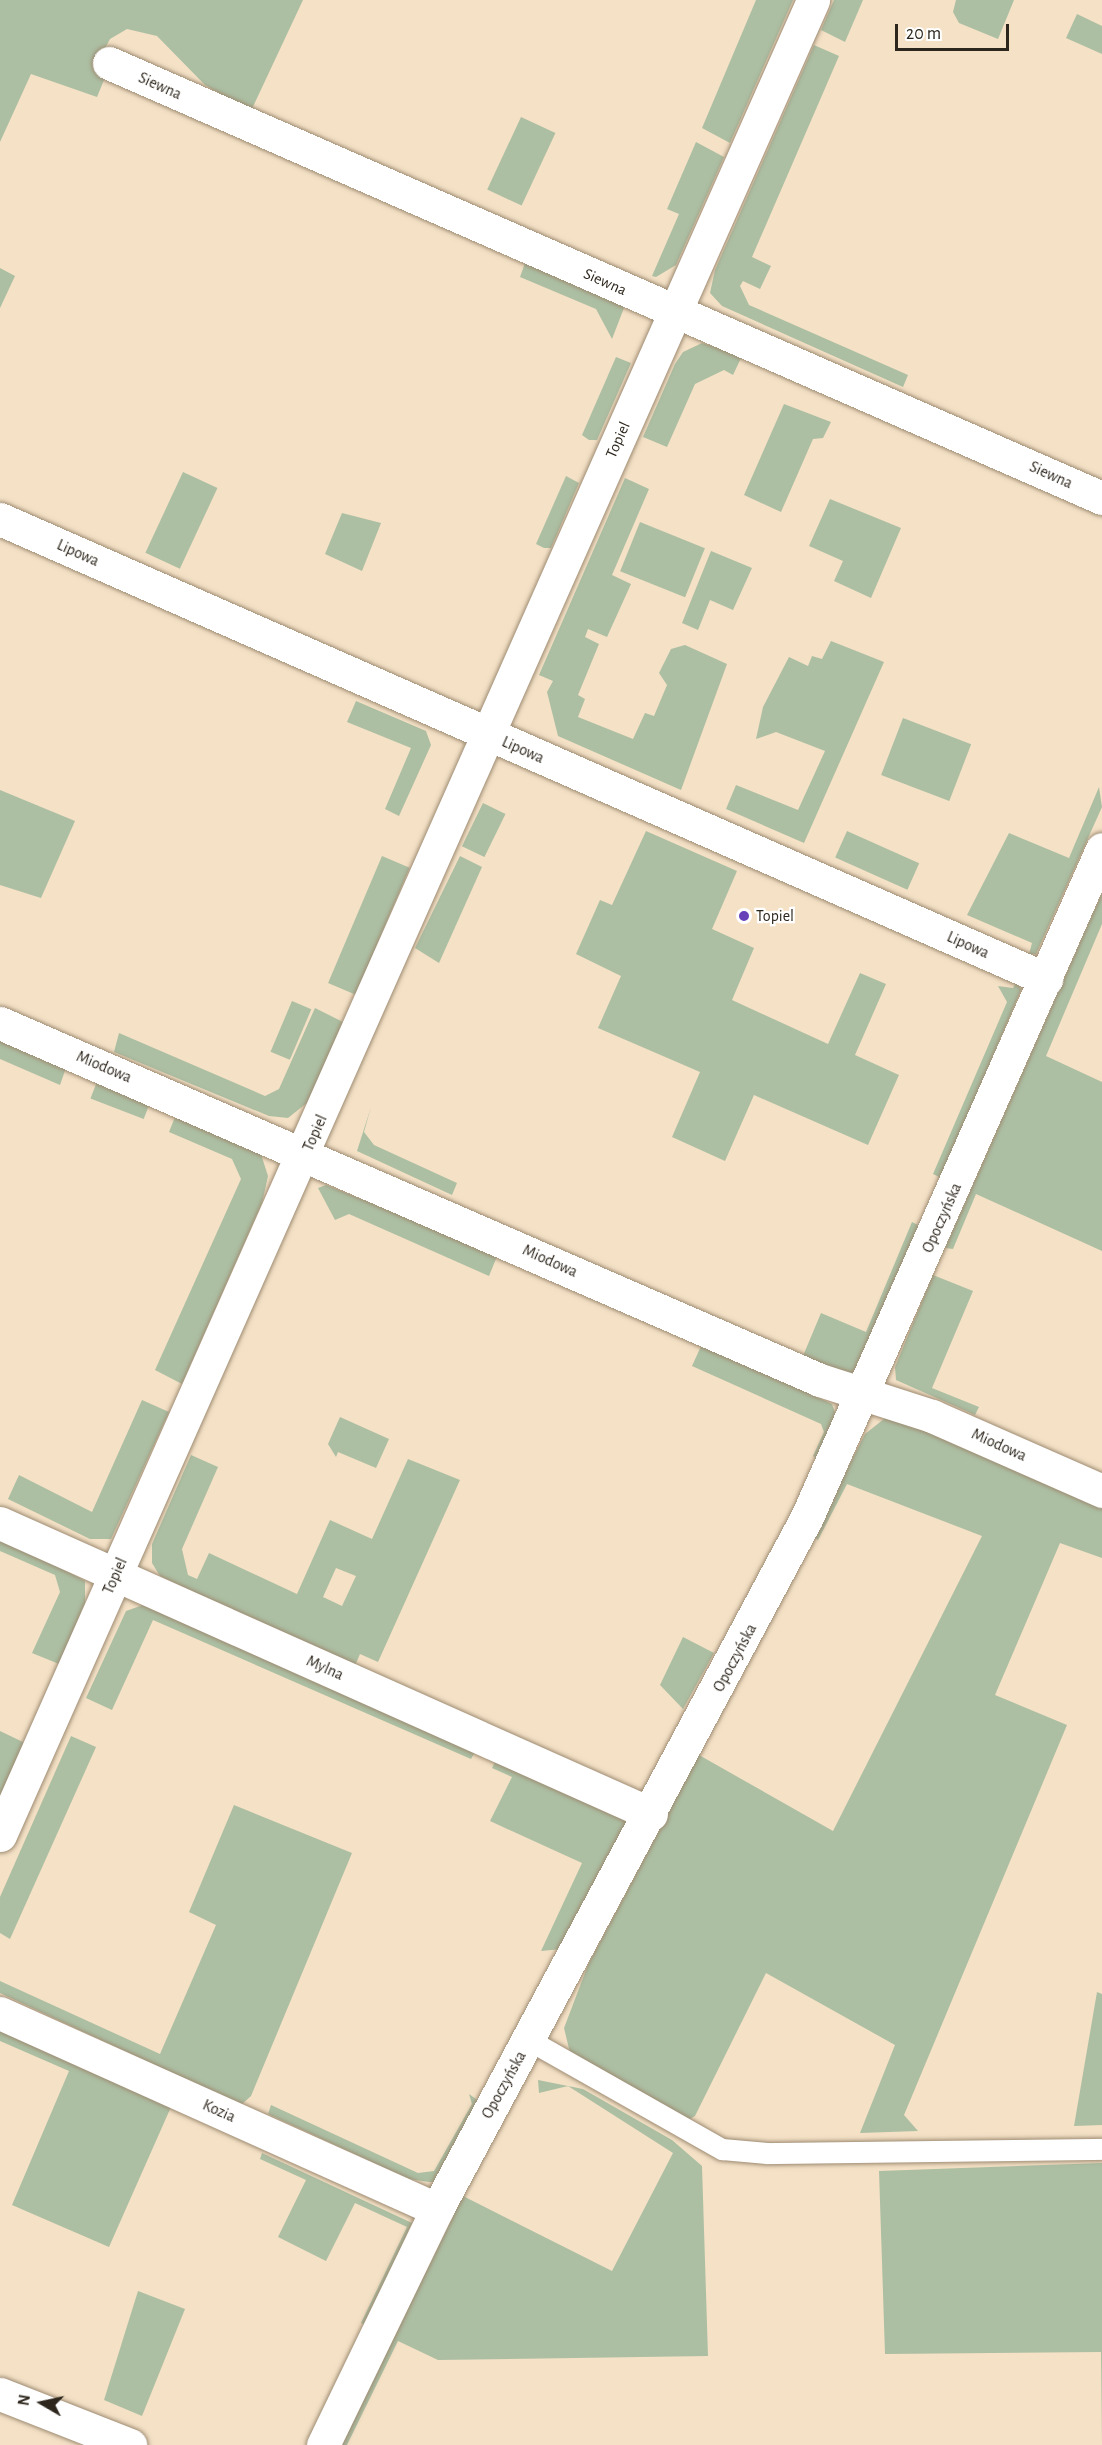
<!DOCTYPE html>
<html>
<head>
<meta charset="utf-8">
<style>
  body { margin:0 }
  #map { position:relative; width:1102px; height:2445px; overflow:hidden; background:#f4e1c6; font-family:"Alegreya Sans",sans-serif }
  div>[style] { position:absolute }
  .green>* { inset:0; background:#acbfa3; transform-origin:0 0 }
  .roads { filter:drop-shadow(0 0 2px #9d8b72) drop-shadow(0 0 2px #9d8b72) }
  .service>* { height:21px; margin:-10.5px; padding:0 10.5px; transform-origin:10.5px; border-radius:10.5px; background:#fff }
  .minor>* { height:33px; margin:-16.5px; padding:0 16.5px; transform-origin:16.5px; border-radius:16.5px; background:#fff }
  .dots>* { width:16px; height:16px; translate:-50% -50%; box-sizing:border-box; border:3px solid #fff; border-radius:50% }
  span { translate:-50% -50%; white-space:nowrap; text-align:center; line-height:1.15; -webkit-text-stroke:4.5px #fff; paint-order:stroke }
  .street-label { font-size:16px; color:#2d261c }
  .poi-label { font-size:16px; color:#2d261c }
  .left { translate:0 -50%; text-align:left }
  .north { position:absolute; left:12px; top:2373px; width:60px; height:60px; -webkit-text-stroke:4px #fff; paint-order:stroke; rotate:279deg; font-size:16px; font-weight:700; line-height:24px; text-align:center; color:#2d261c }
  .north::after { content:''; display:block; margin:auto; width:21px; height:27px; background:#2d261c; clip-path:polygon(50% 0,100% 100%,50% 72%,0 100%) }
  .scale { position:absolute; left:895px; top:24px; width:114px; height:27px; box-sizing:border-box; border:3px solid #2d261c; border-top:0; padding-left:8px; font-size:18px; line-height:21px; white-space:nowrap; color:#2d261c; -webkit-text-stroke:4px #fff; paint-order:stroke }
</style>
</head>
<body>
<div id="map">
  <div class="green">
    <div style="clip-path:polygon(0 0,303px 0,251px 111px,205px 85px,157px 36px,127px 29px,110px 39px,102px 54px,98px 70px,104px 80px,97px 97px,31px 74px,0 142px)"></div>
    <div style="clip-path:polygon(756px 0,793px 0,730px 143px,702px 128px)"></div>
    <div style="clip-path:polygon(834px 0,863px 0,845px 42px,821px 30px)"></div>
    <div style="clip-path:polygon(956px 0,1014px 0,998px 39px,959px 23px,953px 12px)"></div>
    <div style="clip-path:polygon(1077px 14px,1102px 26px,1102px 54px,1066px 38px)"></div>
    <div style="clip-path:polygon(814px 45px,839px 56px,752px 257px,771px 266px,760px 289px,743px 281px,740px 286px,749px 305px,908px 375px,903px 387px,722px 306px,710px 293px,715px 270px)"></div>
    <div style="left:521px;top:117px;width:38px;height:80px;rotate:25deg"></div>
    <div style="clip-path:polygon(696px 142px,724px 157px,676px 265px,656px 277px,652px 276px,679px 214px,667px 209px)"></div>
    <div style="clip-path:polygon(525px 263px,620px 304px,624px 308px,612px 339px,596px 309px,520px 277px)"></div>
    <div style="clip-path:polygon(0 268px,15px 276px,0 308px)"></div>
    <div style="clip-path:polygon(702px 343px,742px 356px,733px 375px,724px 370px,695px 384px,667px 447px,643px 437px,675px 364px,683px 352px)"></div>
    <div style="clip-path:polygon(616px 357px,631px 363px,597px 440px,589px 440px,582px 435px)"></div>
    <div style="clip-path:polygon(784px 404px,831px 422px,823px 438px,813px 439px,781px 512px,744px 495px)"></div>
    <div style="left:183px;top:472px;width:38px;height:89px;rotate:25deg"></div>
    <div style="clip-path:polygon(566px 476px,579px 483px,551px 548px,544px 548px,536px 544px)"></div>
    <div style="clip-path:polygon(625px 478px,649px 489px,612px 575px,631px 584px,607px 637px,588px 629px,585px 637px,599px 644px,578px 695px,585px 699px,578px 717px,633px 739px,645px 713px,654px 716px,667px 685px,659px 673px,671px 649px,685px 645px,727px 664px,681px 790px,558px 736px,547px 692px,553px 681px,539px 675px)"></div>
    <div style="clip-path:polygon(830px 499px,901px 528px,871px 598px,834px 581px,843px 561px,809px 546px)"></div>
    <div style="clip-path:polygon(342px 513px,381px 523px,362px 571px,325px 554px)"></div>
    <div style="left:640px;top:522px;width:70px;height:53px;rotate:22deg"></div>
    <div style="clip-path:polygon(711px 551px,752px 568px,733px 610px,710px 600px,698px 630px,682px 623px)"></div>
    <div style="clip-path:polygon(831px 641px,884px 662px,804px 843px,726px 809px,736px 785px,798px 810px,825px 751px,776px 732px,756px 739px,763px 707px,789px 657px,808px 666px,812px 656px,822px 659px)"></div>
    <div style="clip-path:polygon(356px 701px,426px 731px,431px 745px,399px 816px,385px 809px,411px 748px,347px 722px)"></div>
    <div style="left:903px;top:718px;width:73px;height:61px;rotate:21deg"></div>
    <div style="clip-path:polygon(1099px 787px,1102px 807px,1036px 954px,1029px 954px,1032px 943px,967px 915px,1009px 833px,1069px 858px)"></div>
    <div style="clip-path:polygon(0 790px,75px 821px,41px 898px,0 885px)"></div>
    <div style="left:483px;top:803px;width:25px;height:48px;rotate:26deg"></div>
    <div style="clip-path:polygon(646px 831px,737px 871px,712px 929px,754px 948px,732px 1000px,828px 1044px,860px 973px,886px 984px,855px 1055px,899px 1075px,868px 1145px,754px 1095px,725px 1161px,672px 1137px,700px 1072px,598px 1028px,621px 976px,576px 954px,600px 900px,612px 905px)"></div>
    <div style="left:847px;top:831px;width:79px;height:29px;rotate:24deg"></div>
    <div style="left:382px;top:856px;width:30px;height:138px;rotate:23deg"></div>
    <div style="clip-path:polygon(460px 856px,482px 867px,439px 963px,415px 948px)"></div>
    <div style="clip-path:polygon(1102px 893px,1102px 924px,1046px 1056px,1102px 1082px,1102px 1251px,976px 1194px,953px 1249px,945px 1248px)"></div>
    <div style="clip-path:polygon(1017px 981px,1021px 990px,941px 1178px,933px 1174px,1007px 1002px,998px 986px,1013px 988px)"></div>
    <div style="left:292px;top:1001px;width:21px;height:55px;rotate:23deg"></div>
    <div style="clip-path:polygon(315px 1008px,343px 1022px,308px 1102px,288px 1118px,269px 1116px,114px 1052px,119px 1033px,265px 1096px,279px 1089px)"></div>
    <div style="clip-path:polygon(0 1036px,67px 1065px,60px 1085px,0 1059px)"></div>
    <div style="left:98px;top:1079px;width:57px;height:21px;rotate:21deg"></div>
    <div style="clip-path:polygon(371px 1107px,364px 1132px,374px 1145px,457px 1183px,452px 1195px,357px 1151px)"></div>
    <div style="clip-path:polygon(177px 1112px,259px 1148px,268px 1176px,262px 1203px,182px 1384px,155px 1370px,241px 1179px,232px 1159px,169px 1132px)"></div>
    <div style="clip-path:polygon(326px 1185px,498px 1254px,489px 1276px,349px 1214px,335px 1220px,318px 1188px)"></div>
    <div style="clip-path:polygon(912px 1222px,920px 1226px,857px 1371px,845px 1374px,803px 1356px,821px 1313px,866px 1332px)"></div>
    <div style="clip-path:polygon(933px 1275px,973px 1291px,932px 1388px,979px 1407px,975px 1415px,896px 1380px,895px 1367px)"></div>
    <div style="clip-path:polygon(702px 1344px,832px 1404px,837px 1418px,819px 1461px,813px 1456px,824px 1432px,821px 1424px,692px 1366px)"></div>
    <div style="clip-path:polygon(142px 1400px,169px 1412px,111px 1539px,90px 1539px,8px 1499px,19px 1475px,92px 1512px)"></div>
    <div style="clip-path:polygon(889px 1415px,1102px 1505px,1102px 1558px,1060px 1543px,995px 1695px,1067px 1725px,904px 2115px,918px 2131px,860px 2133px,895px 2045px,766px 1973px,695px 2116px,685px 2122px,571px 2057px,564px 2028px,588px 1965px,699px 1755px,833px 1831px,982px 1536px,847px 1484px,818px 1540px,813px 1537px,865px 1434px)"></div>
    <div style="clip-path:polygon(340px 1417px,389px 1439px,376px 1468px,338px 1452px,336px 1457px,328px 1444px)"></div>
    <div style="clip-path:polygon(evenodd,191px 1455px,218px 1467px,182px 1549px,188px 1575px,197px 1579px,209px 1553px,297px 1594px,330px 1520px,372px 1539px,408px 1459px,460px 1480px,378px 1662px,360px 1654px,354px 1668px,160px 1576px,152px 1563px,152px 1544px,191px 1455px,336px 1568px,356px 1576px,342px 1606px,323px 1597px,336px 1568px)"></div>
    <div style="clip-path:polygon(0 1535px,85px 1581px,85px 1603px,59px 1664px,32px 1653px,60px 1592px,55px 1575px,0 1551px)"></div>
    <div style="clip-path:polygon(143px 1605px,475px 1752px,471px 1759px,153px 1620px,112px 1710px,86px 1698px,126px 1611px)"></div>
    <div style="clip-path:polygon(683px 1637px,714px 1653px,683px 1709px,660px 1685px)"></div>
    <div style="clip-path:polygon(0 1731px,25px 1743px,0 1798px)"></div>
    <div style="clip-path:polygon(71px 1736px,96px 1747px,10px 1939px,0 1933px,0 1897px)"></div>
    <div style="clip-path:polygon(496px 1760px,633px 1819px,562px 1949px,541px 1951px,582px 1863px,490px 1821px,512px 1777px,492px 1768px)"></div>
    <div style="clip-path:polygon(234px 1805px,352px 1853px,251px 2096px,241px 2105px,0 1993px,0 1981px,160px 2054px,216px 1925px,189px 1912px)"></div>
    <div style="clip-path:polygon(1097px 1992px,1102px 1994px,1102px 2125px,1074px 2126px)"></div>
    <div style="clip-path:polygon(0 2030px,171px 2107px,109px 2247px,12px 2205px,69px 2071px,0 2041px)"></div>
    <div style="clip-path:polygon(538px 2080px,583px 2089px,672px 2140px,702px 2166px,708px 2356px,438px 2360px,398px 2341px,347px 2445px,341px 2445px,463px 2196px,612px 2271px,673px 2153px,568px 2086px,539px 2093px)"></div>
    <div style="clip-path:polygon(469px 2094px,480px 2102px,435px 2182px,429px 2182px,409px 2179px,268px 2114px,271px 2105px,418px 2173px,434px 2171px,472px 2104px)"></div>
    <div style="clip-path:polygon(262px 2153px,412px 2223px,366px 2325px,361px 2323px,407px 2227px,355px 2203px,326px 2261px,278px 2237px,306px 2180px,260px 2159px)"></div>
    <div style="clip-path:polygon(1102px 2163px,1102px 2445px,1101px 2352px,885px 2354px,879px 2171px)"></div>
    <div style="clip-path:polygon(138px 2291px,185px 2309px,142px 2416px,104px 2400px)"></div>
  </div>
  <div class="roads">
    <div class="service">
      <div style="left:529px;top:2040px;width:222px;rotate:29.5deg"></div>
      <div style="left:722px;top:2149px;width:45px;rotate:5.1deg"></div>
      <div style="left:767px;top:2153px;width:335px;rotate:-0.7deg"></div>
    </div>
    <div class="minor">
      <div style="left:109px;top:63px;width:1084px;rotate:23.66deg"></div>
      <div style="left:0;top:519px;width:1143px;rotate:23.74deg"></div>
      <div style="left:0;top:1023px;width:894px;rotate:23.53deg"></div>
      <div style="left:820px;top:1380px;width:118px;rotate:17.8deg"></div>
      <div style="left:932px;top:1416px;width:186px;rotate:23.8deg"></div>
      <div style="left:0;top:1523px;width:713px;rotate:24.08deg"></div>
      <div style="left:0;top:1835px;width:2007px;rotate:-66.1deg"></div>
      <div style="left:0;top:2013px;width:479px;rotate:24.2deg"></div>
      <div style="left:0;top:2394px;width:140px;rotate:21.4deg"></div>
      <div style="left:323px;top:2445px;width:262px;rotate:-64.2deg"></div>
      <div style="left:437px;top:2209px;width:785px;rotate:-61.87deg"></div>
      <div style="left:807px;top:1517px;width:730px;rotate:-66.17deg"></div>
    </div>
  </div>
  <div class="dots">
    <div style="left:744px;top:916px;background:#6841b9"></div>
  </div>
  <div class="street-label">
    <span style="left:160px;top:86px;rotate:24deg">Siewna</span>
    <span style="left:605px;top:282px;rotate:24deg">Siewna</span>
    <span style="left:618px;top:440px;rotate:-66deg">Topiel</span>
    <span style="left:1051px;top:475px;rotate:24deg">Siewna</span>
    <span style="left:78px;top:553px;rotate:24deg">Lipowa</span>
    <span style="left:523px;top:750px;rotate:24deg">Lipowa</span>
    <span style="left:968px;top:945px;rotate:24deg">Lipowa</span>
    <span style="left:104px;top:1067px;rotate:23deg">Miodowa</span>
    <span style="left:315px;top:1133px;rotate:-66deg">Topiel</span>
    <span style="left:942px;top:1218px;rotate:-66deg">Opoczyńska</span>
    <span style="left:550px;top:1261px;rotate:24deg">Miodowa</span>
    <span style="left:999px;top:1445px;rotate:24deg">Miodowa</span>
    <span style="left:115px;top:1576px;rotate:-66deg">Topiel</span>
    <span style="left:735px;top:1658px;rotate:-62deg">Opoczyńska</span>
    <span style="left:325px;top:1668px;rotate:24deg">Mylna</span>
    <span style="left:504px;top:2085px;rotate:-61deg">Opoczyńska</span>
    <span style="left:219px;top:2111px;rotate:24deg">Kozia</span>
  </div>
  <div class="poi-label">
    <span class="left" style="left:756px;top:916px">Topiel</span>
  </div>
  <div class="north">N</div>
  <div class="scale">20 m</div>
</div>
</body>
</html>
